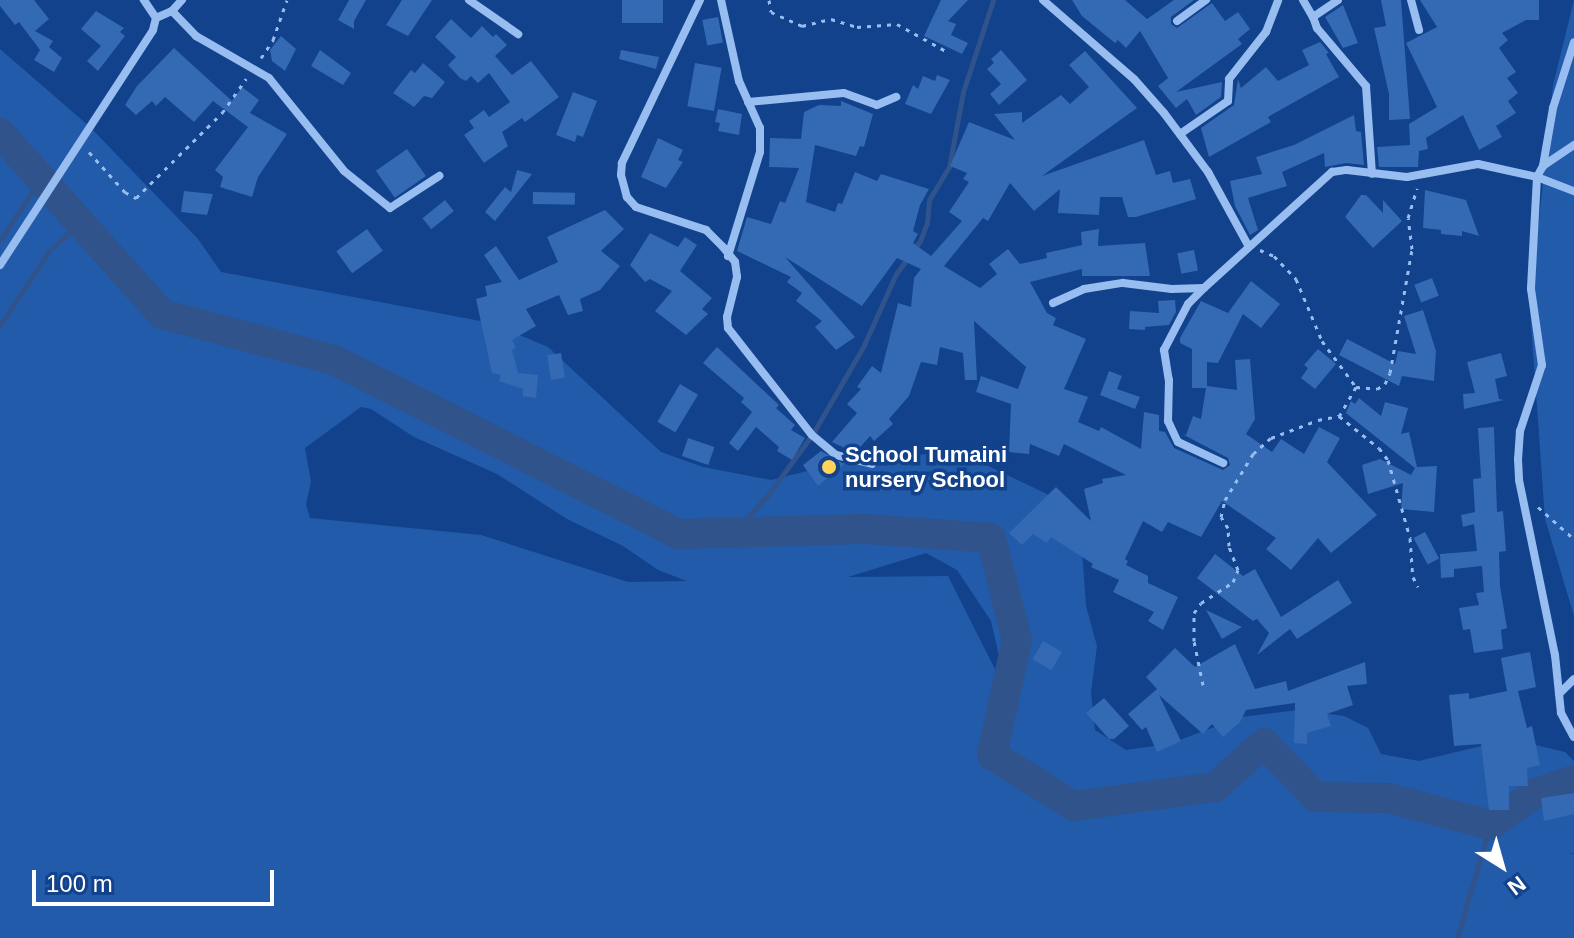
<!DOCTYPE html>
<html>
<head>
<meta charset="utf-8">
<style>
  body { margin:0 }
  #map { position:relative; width:1574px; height:938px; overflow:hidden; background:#11428b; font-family:Helvetica,sans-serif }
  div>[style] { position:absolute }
  .green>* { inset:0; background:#235bab }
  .stream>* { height:5px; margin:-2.5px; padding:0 2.5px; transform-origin:2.5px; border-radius:2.5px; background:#2f538a }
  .river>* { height:30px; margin:-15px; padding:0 15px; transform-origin:15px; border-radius:15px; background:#2f538a }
  .building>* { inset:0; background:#3469b3; transform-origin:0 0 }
  .path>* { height:3px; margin-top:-1.5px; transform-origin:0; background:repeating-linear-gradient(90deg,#98bdf1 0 4px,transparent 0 10px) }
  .street>* { height:8px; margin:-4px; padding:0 4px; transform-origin:4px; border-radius:4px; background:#98bdf1 }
  .dots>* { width:22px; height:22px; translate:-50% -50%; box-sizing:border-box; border:4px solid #11428b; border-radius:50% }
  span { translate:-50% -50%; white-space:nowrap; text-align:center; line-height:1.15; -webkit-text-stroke:7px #11428b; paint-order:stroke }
  .poi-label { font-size:22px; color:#fff; font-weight:700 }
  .left { translate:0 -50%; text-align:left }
  .north { position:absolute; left:1462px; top:826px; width:80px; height:80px; -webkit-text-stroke:6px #11428b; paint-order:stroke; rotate:143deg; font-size:22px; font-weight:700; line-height:32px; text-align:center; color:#fff }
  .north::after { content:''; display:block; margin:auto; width:28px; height:36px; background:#fff; clip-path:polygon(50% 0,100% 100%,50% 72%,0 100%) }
  .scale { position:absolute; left:32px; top:870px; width:242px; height:36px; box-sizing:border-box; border:4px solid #fff; border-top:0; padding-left:10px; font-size:24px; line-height:28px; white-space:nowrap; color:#fff; -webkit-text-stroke:6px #11428b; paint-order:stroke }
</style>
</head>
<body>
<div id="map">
  <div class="green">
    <div style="clip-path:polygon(1574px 0,1574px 616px,1545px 519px,1530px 308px,1553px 85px)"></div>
    <div style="clip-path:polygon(evenodd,0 49px,90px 127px,198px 239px,221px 272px,491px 323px,548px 347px,661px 452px,703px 467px,771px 480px,840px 463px,957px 451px,1047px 494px,1082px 549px,1086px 606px,1097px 646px,1091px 693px,1095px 730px,1126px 750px,1169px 744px,1241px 717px,1298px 710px,1344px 716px,1368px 728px,1381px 754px,1419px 761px,1510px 739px,1565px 752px,1574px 761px,1574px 853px,1569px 853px,1574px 854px,1574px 938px,0 938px,0 49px,361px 407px,371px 409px,414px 437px,497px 474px,567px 519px,623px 546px,658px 570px,687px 581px,628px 582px,481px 535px,310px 518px,306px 504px,311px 482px,305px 448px,361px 407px,0 49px,926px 553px,957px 570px,991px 621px,1008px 695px,948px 576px,848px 577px,926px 553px)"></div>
  </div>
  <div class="stream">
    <div style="left:0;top:240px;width:74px;rotate:-56.5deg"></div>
    <div style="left:0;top:325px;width:89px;rotate:-56.5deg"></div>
    <div style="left:49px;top:251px;width:42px;rotate:-43.1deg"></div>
    <div style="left:734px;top:532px;width:49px;rotate:-47.5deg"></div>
    <div style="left:767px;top:496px;width:76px;rotate:-53.6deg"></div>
    <div style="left:812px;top:435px;width:102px;rotate:-59.9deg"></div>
    <div style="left:863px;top:347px;width:80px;rotate:-65.7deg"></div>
    <div style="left:896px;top:274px;width:41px;rotate:-54deg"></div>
    <div style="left:920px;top:241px;width:19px;rotate:-69deg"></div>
    <div style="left:927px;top:223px;width:23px;rotate:-85deg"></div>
    <div style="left:929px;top:200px;width:39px;rotate:-59deg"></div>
    <div style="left:949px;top:167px;width:76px;rotate:-79.4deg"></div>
    <div style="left:963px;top:92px;width:97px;rotate:-71.9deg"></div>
    <div style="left:1457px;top:938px;width:118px;rotate:-73.7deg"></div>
  </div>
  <div class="river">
    <div style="left:0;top:133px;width:243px;rotate:48.2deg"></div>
    <div style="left:162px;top:314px;width:178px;rotate:15deg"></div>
    <div style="left:334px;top:360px;width:386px;rotate:26.8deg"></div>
    <div style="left:678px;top:534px;width:187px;rotate:-1.5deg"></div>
    <div style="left:865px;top:529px;width:126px;rotate:4.1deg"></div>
    <div style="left:991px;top:538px;width:105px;rotate:75.7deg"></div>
    <div style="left:1017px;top:640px;width:118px;rotate:102.3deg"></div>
    <div style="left:992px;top:755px;width:97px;rotate:31.9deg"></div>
    <div style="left:1074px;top:806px;width:142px;rotate:-7.7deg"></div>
    <div style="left:1215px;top:787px;width:66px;rotate:-41.9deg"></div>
    <div style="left:1264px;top:743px;width:75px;rotate:46.1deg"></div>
    <div style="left:1316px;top:797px;width:72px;rotate:0.8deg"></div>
    <div style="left:1388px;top:798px;width:106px;rotate:14.8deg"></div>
    <div style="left:1490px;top:825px;width:56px;rotate:-34.8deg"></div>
    <div style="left:1536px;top:793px;width:40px;rotate:-18.9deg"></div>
  </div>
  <div class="building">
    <div style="clip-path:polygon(0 0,34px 0,49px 19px,35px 31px,53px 41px,49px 47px,62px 58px,54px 72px,34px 60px,40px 50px,19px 22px,15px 25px,0 6px)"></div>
    <div style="clip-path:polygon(349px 0,366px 0,354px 21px,354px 29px,338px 20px)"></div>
    <div style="clip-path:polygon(402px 0,432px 0,408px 36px,386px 25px)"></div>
    <div style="left:622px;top:0;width:41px;height:23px"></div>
    <div style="clip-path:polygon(941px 0,968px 0,948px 21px,956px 24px,951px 35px,968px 43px,962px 54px,924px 36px)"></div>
    <div style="clip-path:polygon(1072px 0,1125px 0,1147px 19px,1174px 0,1194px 0,1171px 17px,1171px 24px,1177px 28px,1212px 3px,1225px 21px,1238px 12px,1250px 29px,1238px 39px,1242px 44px,1176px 92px,1222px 82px,1221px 97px,1196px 115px,1187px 99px,1176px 108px,1158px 86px,1168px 78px,1140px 31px,1126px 48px,1118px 40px,1115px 43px,1082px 16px)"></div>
    <div style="clip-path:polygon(1381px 0,1401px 0,1410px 119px,1389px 120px,1389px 94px,1374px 28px,1386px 26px)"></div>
    <div style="clip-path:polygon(1420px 0,1539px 0,1539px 20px,1526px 20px,1502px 33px,1508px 40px,1499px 48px,1516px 72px,1507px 78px,1518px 93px,1508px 101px,1516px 113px,1496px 126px,1502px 137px,1479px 150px,1463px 115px,1426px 138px,1428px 149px,1419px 151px,1418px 167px,1379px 167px,1377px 147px,1410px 145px,1409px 124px,1437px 107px,1406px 43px,1437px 27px)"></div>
    <div style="clip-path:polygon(1343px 5px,1358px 43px,1343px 48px,1325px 17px)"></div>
    <div style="clip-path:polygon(96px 11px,124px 28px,120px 32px,125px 36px,98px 71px,87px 61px,101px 46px,81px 29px)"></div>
    <div style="left:718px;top:17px;width:26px;height:16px;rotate:79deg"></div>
    <div style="clip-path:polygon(451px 19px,471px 38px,482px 26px,493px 37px,496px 34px,507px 45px,495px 56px,512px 75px,531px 61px,559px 97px,525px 122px,522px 118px,502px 132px,508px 146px,484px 163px,464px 135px,474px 128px,469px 121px,484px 110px,489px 117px,510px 102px,489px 73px,478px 83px,471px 76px,466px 81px,460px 78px,448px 65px,456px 57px,435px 37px)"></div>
    <div style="clip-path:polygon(281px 36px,296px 49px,285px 71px,272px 61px,270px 50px)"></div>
    <div style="clip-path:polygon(1320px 42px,1329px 53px,1326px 54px,1339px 77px,1268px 117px,1271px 122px,1209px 157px,1201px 128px,1234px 105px,1238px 79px,1241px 88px,1266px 67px,1278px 81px,1309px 65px,1302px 50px)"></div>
    <div style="clip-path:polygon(174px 48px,232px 101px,242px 87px,259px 100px,250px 113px,287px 134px,258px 177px,252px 197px,220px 187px,223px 177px,215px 170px,248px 127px,213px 101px,194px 122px,165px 97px,156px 106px,152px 101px,136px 115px,125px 105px,137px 86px)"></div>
    <div style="clip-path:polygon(320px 50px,351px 73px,343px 85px,311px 66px)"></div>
    <div style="clip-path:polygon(621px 50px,659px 57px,656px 69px,619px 59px)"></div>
    <div style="clip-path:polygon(1001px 50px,1027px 80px,999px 105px,990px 94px,1001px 84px,987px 69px,994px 63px,991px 59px)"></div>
    <div style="clip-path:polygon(1085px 51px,1137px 108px,1042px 176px,1144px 140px,1156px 175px,1170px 171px,1173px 183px,1190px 179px,1196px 199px,1136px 217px,1128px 217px,1122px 197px,1100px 197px,1099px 215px,1058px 213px,1060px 189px,1034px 211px,1010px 183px,988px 221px,983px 218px,944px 266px,980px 288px,997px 274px,989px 264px,1008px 249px,1020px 264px,1047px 258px,1046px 253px,1082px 245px,1081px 232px,1099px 229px,1098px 246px,1145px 243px,1150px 276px,1082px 276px,1082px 269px,1030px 282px,1047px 313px,1056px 318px,1053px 325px,1086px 339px,1064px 389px,1088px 397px,1078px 422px,1099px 431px,1101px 427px,1141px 449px,1144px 412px,1159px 415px,1159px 431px,1165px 432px,1174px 448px,1223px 470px,1230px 465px,1228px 458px,1182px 434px,1186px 435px,1193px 416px,1201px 419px,1206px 388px,1192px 388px,1192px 349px,1180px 343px,1180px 338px,1201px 301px,1228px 313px,1251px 281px,1280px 304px,1261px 328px,1243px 314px,1218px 363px,1207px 362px,1207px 386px,1237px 390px,1235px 360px,1250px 359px,1255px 419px,1246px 434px,1272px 452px,1281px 439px,1304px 454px,1319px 427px,1340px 438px,1327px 462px,1377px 515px,1331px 553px,1318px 538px,1291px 570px,1266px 549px,1276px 538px,1222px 501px,1201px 537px,1168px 522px,1162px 532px,1143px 521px,1125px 559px,1128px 561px,1126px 565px,1148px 576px,1148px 583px,1178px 597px,1163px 630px,1148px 621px,1154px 612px,1113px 592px,1119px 580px,1091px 567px,1093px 564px,1051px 537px,1047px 543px,1033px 534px,1022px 545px,1009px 533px,1056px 487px,1091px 521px,1084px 489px,1103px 483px,1102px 479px,1126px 475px,1064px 444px,1059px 456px,1030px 444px,1029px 454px,1009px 452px,1011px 404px,976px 392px,981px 376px,1018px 389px,1026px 367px,974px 321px,977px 380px,965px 380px,963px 353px,940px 347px,937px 365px,921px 362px,909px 396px,889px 419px,893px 424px,874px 441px,870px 436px,855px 453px,832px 442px,857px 413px,847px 404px,861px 389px,857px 387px,872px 366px,881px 373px,898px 303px,911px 307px,914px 278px,921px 269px,897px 258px,862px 306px,785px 257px,855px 337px,836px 350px,815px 327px,822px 321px,796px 301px,802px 293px,787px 282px,791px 277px,737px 251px,747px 217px,771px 224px,780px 201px,785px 203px,799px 168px,769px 167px,770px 138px,801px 139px,804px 112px,819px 105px,841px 106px,841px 101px,873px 114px,864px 147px,860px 146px,856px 156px,815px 145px,806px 202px,835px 212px,838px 203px,842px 204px,855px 172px,877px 181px,881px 174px,929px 189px,920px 205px,913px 231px,918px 234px,913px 243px,931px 256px,962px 221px,949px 212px,969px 182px,963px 179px,967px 173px,950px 166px,969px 122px,1015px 140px,994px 114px,1022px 112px,1022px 123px,1061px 95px,1070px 104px,1089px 87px,1069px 65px)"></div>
    <div style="clip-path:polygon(423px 63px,445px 82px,432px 98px,424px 96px,414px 107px,393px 93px,411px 70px,415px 73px)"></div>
    <div style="left:695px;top:63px;width:27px;height:44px;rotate:10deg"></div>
    <div style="clip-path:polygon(937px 75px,950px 80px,931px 114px,905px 104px,913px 85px,918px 89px,923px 76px,935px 81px)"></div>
    <div style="clip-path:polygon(573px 92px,597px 101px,583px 137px,577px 135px,575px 142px,556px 135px)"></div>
    <div style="clip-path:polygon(718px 109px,742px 114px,739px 135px,718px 131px,720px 123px,715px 122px)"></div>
    <div style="clip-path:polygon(1354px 115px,1356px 131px,1361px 132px,1364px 165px,1346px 163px,1325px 167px,1324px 153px,1282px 172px,1287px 186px,1248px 198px,1258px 230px,1250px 235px,1235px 206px,1230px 181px,1262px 174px,1256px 157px,1294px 145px)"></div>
    <div style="clip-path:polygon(658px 138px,683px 150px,678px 160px,683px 162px,666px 188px,641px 177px)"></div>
    <div style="left:407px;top:149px;width:33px;height:38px;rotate:55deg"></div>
    <div style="clip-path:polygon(517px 170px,532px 174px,495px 221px,485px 212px,505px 187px,511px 192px)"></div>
    <div style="clip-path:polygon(1425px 190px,1466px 200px,1479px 236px,1462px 231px,1462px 236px,1441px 234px,1441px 230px,1423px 228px)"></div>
    <div style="clip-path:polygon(184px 191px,213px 194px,207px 215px,181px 212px)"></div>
    <div style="left:533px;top:192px;width:42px;height:12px;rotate:1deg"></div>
    <div style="clip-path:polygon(1361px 195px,1366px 195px,1383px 213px,1383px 200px,1402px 221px,1373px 248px,1345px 217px)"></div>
    <div style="left:445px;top:200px;width:14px;height:29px;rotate:51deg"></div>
    <div style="clip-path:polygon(605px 210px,624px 229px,601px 251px,620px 266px,600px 290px,580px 299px,583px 311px,568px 315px,559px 295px,526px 309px,536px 326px,512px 340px,516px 348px,512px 350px,518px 373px,538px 375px,536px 398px,523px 396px,523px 389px,499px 381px,501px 375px,492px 373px,476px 299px,487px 296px,485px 286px,502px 282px,484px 255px,496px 246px,519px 280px,558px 262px,547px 237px)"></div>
    <div style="left:367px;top:229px;width:27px;height:38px;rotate:54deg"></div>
    <div style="clip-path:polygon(650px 233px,678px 247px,685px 237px,697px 245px,680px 271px,712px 298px,702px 309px,708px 314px,686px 335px,655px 311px,672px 291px,650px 279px,645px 282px,630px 265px)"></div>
    <div style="left:1194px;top:250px;width:21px;height:17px;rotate:79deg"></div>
    <div style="left:1432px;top:278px;width:19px;height:19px;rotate:69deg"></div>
    <div style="clip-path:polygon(1175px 300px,1176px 312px,1169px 325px,1145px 327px,1145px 330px,1129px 329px,1130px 311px,1159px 313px,1158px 301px)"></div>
    <div style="clip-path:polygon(1423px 310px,1436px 351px,1434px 381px,1402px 376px,1399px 386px,1339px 355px,1347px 339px,1395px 364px,1398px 351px,1416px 354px,1404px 316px)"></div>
    <div style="clip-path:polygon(717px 347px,779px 405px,776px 408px,795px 425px,791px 430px,805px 438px,792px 460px,777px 451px,779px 447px,756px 427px,738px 451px,729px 443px,752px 412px,741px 402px,744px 398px,703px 363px)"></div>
    <div style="clip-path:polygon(1318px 349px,1336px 364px,1315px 389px,1301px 378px,1308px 368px,1304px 365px)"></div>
    <div style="left:561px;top:353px;width:25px;height:14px;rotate:81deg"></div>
    <div style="clip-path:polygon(1501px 353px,1507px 376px,1495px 379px,1499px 399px,1504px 400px,1464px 409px,1463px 394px,1475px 393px,1467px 362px)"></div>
    <div style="clip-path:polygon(1109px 371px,1122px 376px,1117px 389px,1140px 397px,1135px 409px,1100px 395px)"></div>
    <div style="left:680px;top:384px;width:21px;height:44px;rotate:31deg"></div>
    <div style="clip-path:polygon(1359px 398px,1381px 416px,1385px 402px,1408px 408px,1401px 434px,1409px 432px,1417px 467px,1437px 466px,1434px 512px,1401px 509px,1403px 483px,1368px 494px,1362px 465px,1380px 459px,1411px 475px,1415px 468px,1346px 413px,1351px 401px,1355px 404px)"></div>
    <div style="clip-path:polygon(1494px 427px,1497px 512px,1503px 511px,1506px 551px,1499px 552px,1500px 586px,1507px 628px,1501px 630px,1503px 649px,1474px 653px,1470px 629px,1463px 630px,1459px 608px,1479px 605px,1476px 593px,1484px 592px,1482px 566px,1454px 569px,1454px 577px,1441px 578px,1440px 554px,1477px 551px,1474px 524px,1463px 527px,1461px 515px,1475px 512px,1473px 479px,1481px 478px,1478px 428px)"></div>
    <div style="left:688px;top:438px;width:28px;height:19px;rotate:19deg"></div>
    <div style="clip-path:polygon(821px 451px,844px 464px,818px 486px,803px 465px)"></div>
    <div style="left:1425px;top:532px;width:30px;height:13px;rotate:62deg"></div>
    <div style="clip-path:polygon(1215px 554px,1243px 576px,1255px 569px,1281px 617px,1338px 580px,1352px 603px,1297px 639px,1290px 629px,1257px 655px,1269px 633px,1257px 619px,1253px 621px,1197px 578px)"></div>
    <div style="clip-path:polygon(1206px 610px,1242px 627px,1222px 639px)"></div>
    <div style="left:1043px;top:641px;width:22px;height:21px;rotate:30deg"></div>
    <div style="clip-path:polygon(1235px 644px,1255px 689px,1286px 681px,1288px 691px,1365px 662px,1367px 684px,1347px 686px,1353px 705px,1327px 714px,1331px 726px,1307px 733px,1307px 744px,1294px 743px,1295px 703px,1246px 710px,1240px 722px,1223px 737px,1212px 724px,1203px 734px,1159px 695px,1181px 741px,1157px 752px,1146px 727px,1142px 730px,1128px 714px,1157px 689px,1146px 677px,1175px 648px,1195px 667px)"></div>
    <div style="clip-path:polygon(1530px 652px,1536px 687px,1518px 691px,1527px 728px,1532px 726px,1540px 765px,1527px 768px,1528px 786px,1509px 786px,1509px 810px,1489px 810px,1481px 744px,1454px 746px,1449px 695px,1469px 693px,1469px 699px,1507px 691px,1501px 658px)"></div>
    <div style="clip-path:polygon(1104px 698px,1129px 726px,1114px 739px,1109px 739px,1086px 713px)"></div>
    <div style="clip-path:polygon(1574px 793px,1574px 814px,1544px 821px,1541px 798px)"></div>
  </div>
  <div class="path">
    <div style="left:769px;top:0;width:12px;rotate:81deg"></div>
    <div style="left:771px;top:12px;width:34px;rotate:24deg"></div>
    <div style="left:802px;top:26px;width:30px;rotate:-14deg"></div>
    <div style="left:831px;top:19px;width:27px;rotate:17deg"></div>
    <div style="left:857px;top:27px;width:40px;rotate:-4.3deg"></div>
    <div style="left:897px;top:24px;width:56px;rotate:28.9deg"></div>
    <div style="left:261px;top:58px;width:22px;rotate:-56deg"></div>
    <div style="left:273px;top:40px;width:42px;rotate:-70.7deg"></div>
    <div style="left:89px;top:152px;width:54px;rotate:48deg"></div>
    <div style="left:125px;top:192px;width:13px;rotate:29deg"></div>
    <div style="left:136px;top:198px;width:121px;rotate:-44.7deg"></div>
    <div style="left:222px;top:113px;width:42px;rotate:-54.8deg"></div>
    <div style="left:1260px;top:250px;width:15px;rotate:23deg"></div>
    <div style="left:1274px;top:256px;width:32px;rotate:46deg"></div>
    <div style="left:1296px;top:279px;width:67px;rotate:67.2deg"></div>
    <div style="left:1322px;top:341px;width:57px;rotate:53.5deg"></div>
    <div style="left:1356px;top:387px;width:34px;rotate:120deg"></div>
    <div style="left:1339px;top:416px;width:51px;rotate:38.7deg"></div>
    <div style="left:1379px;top:448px;width:15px;rotate:53deg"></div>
    <div style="left:1388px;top:460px;width:81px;rotate:74.2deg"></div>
    <div style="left:1410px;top:538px;width:39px;rotate:86deg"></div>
    <div style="left:1413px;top:577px;width:11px;rotate:63deg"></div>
    <div style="left:1356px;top:387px;width:21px;rotate:5deg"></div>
    <div style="left:1377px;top:389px;width:9px;rotate:-32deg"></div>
    <div style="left:1385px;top:384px;width:12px;rotate:-66deg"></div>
    <div style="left:1390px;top:373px;width:126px;rotate:-79.9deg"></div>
    <div style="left:1412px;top:249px;width:31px;rotate:-97deg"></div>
    <div style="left:1408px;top:218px;width:31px;rotate:-73deg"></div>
    <div style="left:1538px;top:507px;width:48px;rotate:41.6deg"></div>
    <div style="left:1203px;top:685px;width:45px;rotate:-101.6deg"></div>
    <div style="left:1194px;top:641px;width:28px;rotate:-90deg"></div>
    <div style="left:1194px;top:613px;width:12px;rotate:-55deg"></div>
    <div style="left:1201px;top:603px;width:38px;rotate:-33deg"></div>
    <div style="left:1233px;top:582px;width:13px;rotate:-67deg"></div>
    <div style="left:1238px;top:570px;width:26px;rotate:-111deg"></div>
    <div style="left:1229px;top:546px;width:18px;rotate:-93deg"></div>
    <div style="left:1228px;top:528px;width:13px;rotate:-122deg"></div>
    <div style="left:1221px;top:517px;width:17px;rotate:-77deg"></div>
    <div style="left:1225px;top:500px;width:54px;rotate:-58.7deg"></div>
    <div style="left:1253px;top:454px;width:24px;rotate:-42deg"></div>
    <div style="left:1271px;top:438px;width:50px;rotate:-21deg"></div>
    <div style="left:1318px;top:420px;width:21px;rotate:-11deg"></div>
  </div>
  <div class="street">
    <div style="left:469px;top:0;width:60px;rotate:34.8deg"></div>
    <div style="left:700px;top:0;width:181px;rotate:115.6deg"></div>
    <div style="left:622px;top:163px;width:12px;rotate:95deg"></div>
    <div style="left:621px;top:175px;width:23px;rotate:75deg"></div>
    <div style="left:627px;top:197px;width:13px;rotate:48deg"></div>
    <div style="left:636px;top:207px;width:74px;rotate:18.2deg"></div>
    <div style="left:706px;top:230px;width:24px;rotate:45deg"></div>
    <div style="left:723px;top:247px;width:19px;rotate:51deg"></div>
    <div style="left:735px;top:262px;width:15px;rotate:82deg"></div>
    <div style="left:737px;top:277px;width:41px;rotate:104deg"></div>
    <div style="left:727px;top:317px;width:11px;rotate:85deg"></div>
    <div style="left:728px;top:328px;width:136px;rotate:51.9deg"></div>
    <div style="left:812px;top:435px;width:31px;rotate:40deg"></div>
    <div style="left:836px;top:455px;width:37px;rotate:14deg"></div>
    <div style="left:721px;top:0;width:83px;rotate:77.5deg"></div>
    <div style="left:739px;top:81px;width:51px;rotate:65.9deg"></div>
    <div style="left:760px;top:128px;width:24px;rotate:90deg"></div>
    <div style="left:760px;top:152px;width:109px;rotate:107.1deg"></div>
    <div style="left:1043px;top:0;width:121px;rotate:41deg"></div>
    <div style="left:1134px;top:79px;width:45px;rotate:48.6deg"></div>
    <div style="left:1164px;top:113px;width:74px;rotate:53.3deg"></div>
    <div style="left:1208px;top:172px;width:83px;rotate:61.3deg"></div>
    <div style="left:1303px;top:0;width:20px;rotate:60deg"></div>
    <div style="left:1313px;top:17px;width:30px;rotate:-34deg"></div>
    <div style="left:1411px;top:0;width:31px;rotate:75deg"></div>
    <div style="left:172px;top:11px;width:35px;rotate:46deg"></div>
    <div style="left:196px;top:36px;width:84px;rotate:29.9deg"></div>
    <div style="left:269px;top:78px;width:119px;rotate:51.1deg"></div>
    <div style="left:344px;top:171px;width:59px;rotate:38.8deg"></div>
    <div style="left:390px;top:208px;width:59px;rotate:-33.1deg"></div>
    <div style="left:1313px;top:17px;width:12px;rotate:70deg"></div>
    <div style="left:1317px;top:28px;width:76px;rotate:49.8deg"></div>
    <div style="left:1366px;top:86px;width:88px;rotate:86.1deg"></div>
    <div style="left:156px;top:18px;width:17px;rotate:-24deg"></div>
    <div style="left:172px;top:11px;width:15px;rotate:-48deg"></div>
    <div style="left:1177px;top:21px;width:36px;rotate:-36deg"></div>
    <div style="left:748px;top:102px;width:96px;rotate:-5.4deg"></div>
    <div style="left:844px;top:93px;width:35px;rotate:20deg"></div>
    <div style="left:877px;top:105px;width:21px;rotate:-23deg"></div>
    <div style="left:1180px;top:134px;width:58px;rotate:-34.5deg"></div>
    <div style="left:1228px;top:101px;width:22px;rotate:-87deg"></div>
    <div style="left:1229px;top:79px;width:60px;rotate:-51.8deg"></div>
    <div style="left:1266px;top:32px;width:34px;rotate:-69deg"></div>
    <div style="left:1574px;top:145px;width:37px;rotate:146deg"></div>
    <div style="left:1543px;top:166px;width:13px;rotate:119deg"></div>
    <div style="left:1537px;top:177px;width:112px;rotate:93.1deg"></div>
    <div style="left:1531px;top:289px;width:77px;rotate:81.8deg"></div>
    <div style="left:1542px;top:365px;width:70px;rotate:108.4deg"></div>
    <div style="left:1520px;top:431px;width:28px;rotate:94deg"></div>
    <div style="left:1518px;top:459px;width:21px;rotate:87deg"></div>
    <div style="left:1519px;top:480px;width:179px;rotate:78.4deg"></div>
    <div style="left:1555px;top:655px;width:58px;rotate:84.1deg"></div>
    <div style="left:1561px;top:713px;width:27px;rotate:62deg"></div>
    <div style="left:1543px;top:166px;width:59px;rotate:-80.2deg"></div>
    <div style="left:1553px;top:108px;width:69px;rotate:-72.3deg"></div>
    <div style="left:0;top:265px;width:280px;rotate:-56.9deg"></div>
    <div style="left:153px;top:30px;width:12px;rotate:-76deg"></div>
    <div style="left:156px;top:18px;width:22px;rotate:-124deg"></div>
    <div style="left:1203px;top:289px;width:21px;rotate:135deg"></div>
    <div style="left:1188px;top:304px;width:52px;rotate:117.6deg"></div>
    <div style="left:1164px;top:350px;width:30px;rotate:81deg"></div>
    <div style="left:1169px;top:380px;width:41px;rotate:91.4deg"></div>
    <div style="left:1168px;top:421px;width:23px;rotate:65deg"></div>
    <div style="left:1178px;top:442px;width:50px;rotate:25deg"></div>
    <div style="left:1053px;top:303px;width:34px;rotate:-24deg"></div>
    <div style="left:1084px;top:289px;width:39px;rotate:-9deg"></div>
    <div style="left:1123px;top:283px;width:49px;rotate:7deg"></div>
    <div style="left:1172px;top:289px;width:32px;rotate:-2deg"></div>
    <div style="left:1204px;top:288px;width:173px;rotate:-42.2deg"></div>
    <div style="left:1332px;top:172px;width:15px;rotate:-8deg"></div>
    <div style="left:1347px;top:170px;width:60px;rotate:6.7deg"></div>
    <div style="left:1407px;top:177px;width:72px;rotate:-10.4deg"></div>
    <div style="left:1478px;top:164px;width:60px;rotate:12.4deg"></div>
    <div style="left:1537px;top:177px;width:40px;rotate:21deg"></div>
    <div style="left:1559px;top:694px;width:21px;rotate:-45deg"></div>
  </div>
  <div class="dots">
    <div style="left:829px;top:467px;background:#ffd558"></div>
  </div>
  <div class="poi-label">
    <span class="left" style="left:845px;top:467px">School Tumaini<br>nursery School</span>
  </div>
  <div class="north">N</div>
  <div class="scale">100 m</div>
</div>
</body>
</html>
